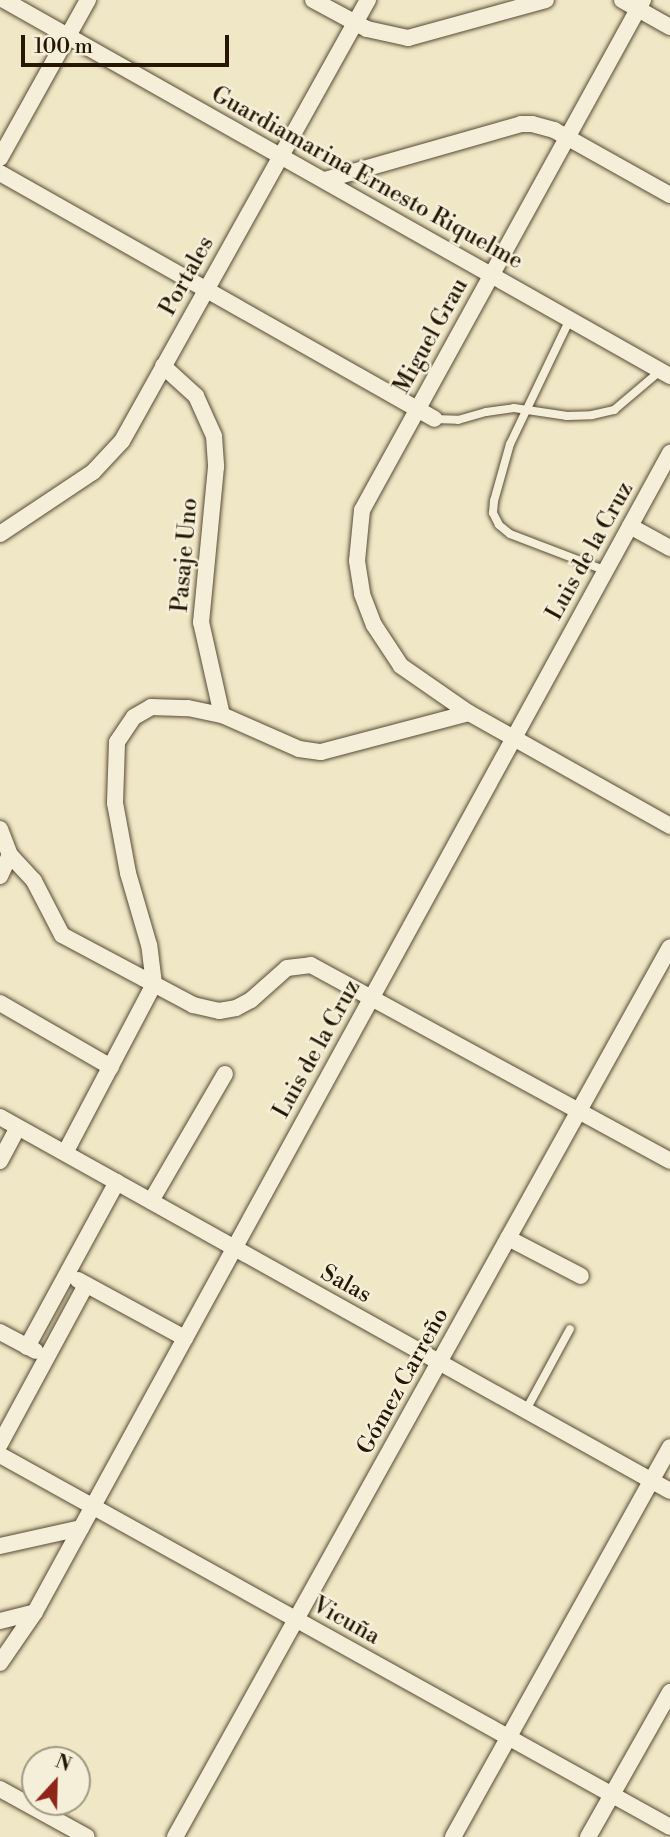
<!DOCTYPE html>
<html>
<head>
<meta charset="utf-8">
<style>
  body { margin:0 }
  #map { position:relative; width:670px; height:1837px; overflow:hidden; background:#f0e7c6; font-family:"Libre Bodoni",serif }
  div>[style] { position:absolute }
  .roads { filter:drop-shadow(0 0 2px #584b34) drop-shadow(0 0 2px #584b34) }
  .service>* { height:8px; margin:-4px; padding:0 4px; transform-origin:4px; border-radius:4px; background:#f5efda }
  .minor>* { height:16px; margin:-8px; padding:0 8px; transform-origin:8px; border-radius:8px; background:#f5efda }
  span { translate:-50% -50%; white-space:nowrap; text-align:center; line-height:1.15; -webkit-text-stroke:5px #f5efda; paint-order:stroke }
  .street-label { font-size:23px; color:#261703 }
  .north { position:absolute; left:21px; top:1746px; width:70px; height:70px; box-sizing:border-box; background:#f5efda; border:2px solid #a29984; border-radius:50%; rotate:22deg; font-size:19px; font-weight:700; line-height:28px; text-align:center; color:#261703 }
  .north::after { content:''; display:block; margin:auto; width:24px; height:32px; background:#8f2418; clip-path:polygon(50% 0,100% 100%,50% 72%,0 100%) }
  .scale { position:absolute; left:21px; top:35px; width:208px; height:32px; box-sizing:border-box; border:4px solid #261703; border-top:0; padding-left:9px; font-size:21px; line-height:24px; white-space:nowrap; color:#261703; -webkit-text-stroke:5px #f5efda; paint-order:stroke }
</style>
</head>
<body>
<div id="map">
  <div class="roads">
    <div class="service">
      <div style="left:570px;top:319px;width:139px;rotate:115.6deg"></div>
      <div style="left:510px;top:444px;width:59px;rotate:105.7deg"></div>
      <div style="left:494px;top:501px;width:12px;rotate:95deg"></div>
      <div style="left:493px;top:513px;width:13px;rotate:63deg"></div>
      <div style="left:499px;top:525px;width:14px;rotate:39deg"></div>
      <div style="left:510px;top:534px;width:95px;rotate:20.9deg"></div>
      <div style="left:434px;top:419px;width:24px;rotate:2deg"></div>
      <div style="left:458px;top:420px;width:29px;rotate:-16deg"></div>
      <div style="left:486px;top:412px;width:28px;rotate:-8deg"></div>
      <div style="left:514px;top:408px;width:54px;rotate:8.6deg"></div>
      <div style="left:567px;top:416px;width:25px;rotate:-2deg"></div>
      <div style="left:592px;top:415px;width:23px;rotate:-13deg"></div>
      <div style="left:614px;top:410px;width:60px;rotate:-40.3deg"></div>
      <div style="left:526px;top:1410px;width:92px;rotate:-61.5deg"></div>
    </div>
    <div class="minor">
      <div style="left:4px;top:0;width:765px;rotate:29.45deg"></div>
      <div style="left:313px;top:0;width:61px;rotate:28.2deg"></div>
      <div style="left:367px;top:29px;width:42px;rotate:12.4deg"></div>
      <div style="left:408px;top:38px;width:143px;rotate:-15.4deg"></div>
      <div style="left:622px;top:0;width:55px;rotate:29.4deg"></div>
      <div style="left:643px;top:0;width:582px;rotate:118.85deg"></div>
      <div style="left:362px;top:510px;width:51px;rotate:95.6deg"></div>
      <div style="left:357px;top:561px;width:33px;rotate:81deg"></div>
      <div style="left:362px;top:594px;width:33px;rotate:69deg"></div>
      <div style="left:374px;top:625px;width:49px;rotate:56.6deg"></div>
      <div style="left:401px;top:666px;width:83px;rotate:34.7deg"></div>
      <div style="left:469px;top:713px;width:231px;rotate:29.3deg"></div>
      <div style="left:0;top:158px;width:181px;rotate:-60.9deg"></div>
      <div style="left:0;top:173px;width:499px;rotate:29.5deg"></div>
      <div style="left:325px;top:180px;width:204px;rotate:-15.9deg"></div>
      <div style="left:521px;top:124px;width:11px"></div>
      <div style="left:532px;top:124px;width:23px;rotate:15deg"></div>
      <div style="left:554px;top:130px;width:133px;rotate:29.3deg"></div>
      <div style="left:163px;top:366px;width:45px;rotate:42.3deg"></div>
      <div style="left:196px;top:396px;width:44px;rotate:65.8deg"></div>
      <div style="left:214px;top:436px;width:31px;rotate:86deg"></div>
      <div style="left:216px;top:467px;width:156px;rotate:95.5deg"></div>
      <div style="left:201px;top:622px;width:95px;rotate:77.3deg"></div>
      <div style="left:630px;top:526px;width:46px;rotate:28.8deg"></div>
      <div style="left:0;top:534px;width:112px;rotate:-33.7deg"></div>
      <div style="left:93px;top:472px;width:42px;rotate:-46.9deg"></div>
      <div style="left:122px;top:441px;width:505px;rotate:-60.85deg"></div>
      <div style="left:0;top:829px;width:28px;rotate:69deg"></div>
      <div style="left:10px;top:855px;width:35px;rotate:47deg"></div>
      <div style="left:34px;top:881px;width:61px;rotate:62.6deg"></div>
      <div style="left:62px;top:935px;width:149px;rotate:28.1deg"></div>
      <div style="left:193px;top:1005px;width:27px;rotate:13deg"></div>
      <div style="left:219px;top:1011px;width:17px;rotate:-10deg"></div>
      <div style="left:236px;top:1008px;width:17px;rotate:-28deg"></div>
      <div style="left:251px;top:1000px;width:48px;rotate:-41.6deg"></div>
      <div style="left:287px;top:968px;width:24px;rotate:-7deg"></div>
      <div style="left:311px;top:965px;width:409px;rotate:28.6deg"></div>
      <div style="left:0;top:876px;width:23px;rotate:-65deg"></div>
      <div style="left:154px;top:984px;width:39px;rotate:-97deg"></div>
      <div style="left:149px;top:945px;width:75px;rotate:-106.3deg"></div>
      <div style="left:128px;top:873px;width:71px;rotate:-100.5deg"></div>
      <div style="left:115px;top:803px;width:61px;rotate:-88.1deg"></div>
      <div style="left:117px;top:742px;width:30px;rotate:-56deg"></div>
      <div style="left:134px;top:717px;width:20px;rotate:-30deg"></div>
      <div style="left:151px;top:707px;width:37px;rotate:2deg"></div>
      <div style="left:188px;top:708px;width:35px;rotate:12deg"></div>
      <div style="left:222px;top:715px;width:84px;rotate:23.8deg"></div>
      <div style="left:299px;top:749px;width:22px;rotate:8deg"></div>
      <div style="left:321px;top:752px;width:153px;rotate:-14.8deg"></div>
      <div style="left:0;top:1003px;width:128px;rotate:30deg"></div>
      <div style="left:0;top:1117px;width:767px;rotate:29.17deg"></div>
      <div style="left:65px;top:1153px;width:191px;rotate:-62.2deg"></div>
      <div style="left:0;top:1161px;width:38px;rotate:-62deg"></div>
      <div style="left:151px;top:1201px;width:147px;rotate:-59.8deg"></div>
      <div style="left:508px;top:1238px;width:82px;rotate:27.5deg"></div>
      <div style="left:78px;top:1280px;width:122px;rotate:28.5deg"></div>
      <div style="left:0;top:1332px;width:40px;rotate:28deg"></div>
      <div style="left:27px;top:1347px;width:188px;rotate:-61.4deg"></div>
      <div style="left:0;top:1444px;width:181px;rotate:-61.6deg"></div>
      <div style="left:0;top:1455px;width:766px;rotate:29.04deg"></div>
      <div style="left:0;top:1546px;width:83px;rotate:-12.5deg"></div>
      <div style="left:0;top:1621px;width:36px;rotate:-14deg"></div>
      <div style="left:0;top:1663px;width:62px;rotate:-55.5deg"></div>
      <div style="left:35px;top:1612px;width:1322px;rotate:-61.28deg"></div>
      <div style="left:0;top:1789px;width:99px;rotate:28.9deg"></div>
      <div style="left:175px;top:1837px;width:1018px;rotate:-60.92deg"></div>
      <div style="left:453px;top:1837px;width:446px;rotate:-60.9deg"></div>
      <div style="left:588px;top:1837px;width:167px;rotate:-60.5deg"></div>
    </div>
  </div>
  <div class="street-label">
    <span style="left:367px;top:178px;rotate:29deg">Guardiamarina Ernesto Riquelme</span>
    <span style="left:187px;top:276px;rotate:-61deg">Portales</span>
    <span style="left:431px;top:336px;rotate:-61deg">Miguel Grau</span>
    <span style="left:590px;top:551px;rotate:-61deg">Luis de la Cruz</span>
    <span style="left:185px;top:555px;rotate:-85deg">Pasaje Uno</span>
    <span style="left:317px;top:1049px;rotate:-61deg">Luis de la Cruz</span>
    <span style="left:346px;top:1284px;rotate:29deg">Salas</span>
    <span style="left:403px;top:1381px;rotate:-61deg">Gómez Carreño</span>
    <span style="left:346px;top:1621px;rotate:29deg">Vicuña</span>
  </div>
  <div class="north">N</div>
  <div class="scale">100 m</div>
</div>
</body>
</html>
